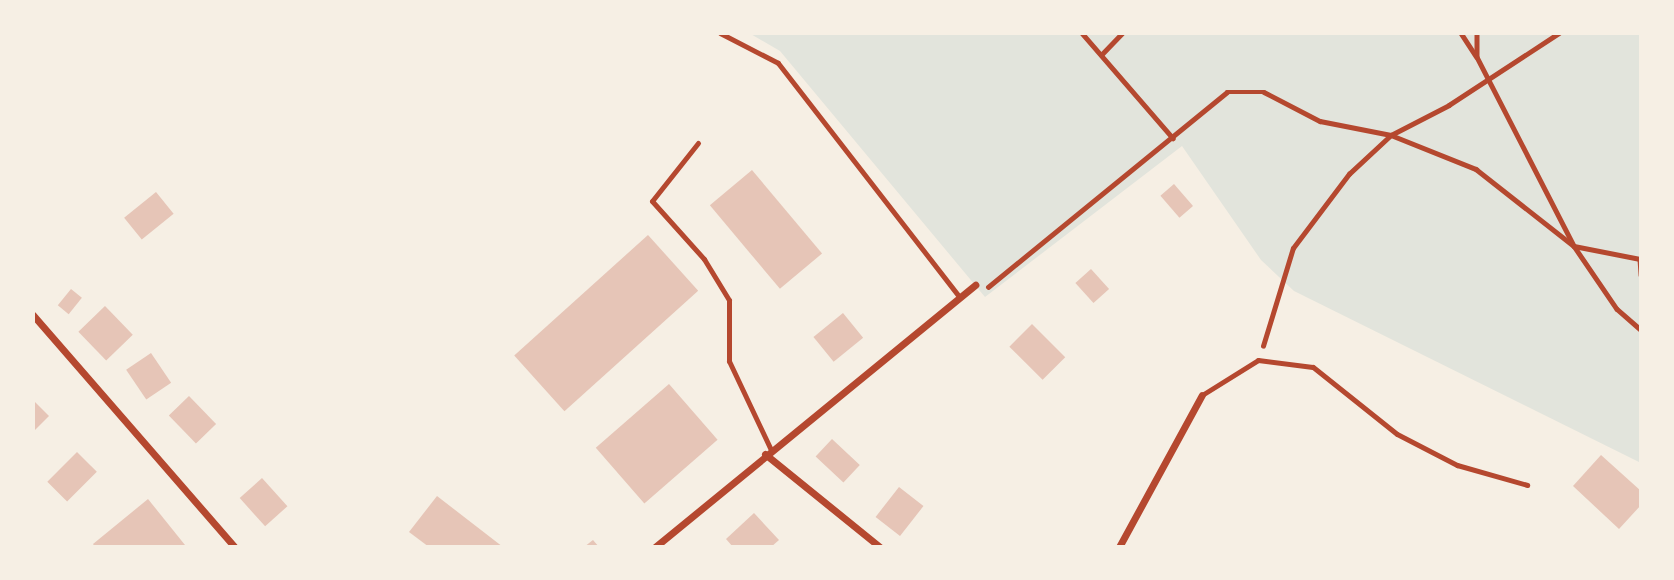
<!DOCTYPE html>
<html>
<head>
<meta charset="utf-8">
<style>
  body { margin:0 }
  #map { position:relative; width:1674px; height:580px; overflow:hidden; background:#f6efe4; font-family:Barlow,sans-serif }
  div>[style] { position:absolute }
  .green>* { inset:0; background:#e2e4dc }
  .building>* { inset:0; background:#e6c5b7; transform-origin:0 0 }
  .path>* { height:4.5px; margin:-2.25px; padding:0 2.25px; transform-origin:2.25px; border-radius:2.25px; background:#b5482f }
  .service>* { height:5px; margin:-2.5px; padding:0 2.5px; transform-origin:2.5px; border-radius:2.5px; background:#b5482f }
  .minor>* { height:7px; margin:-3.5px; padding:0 3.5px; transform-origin:3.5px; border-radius:3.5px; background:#b5482f }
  span { translate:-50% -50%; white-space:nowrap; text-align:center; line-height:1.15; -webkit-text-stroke:7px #f6efe4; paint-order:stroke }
  .frame { position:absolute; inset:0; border:35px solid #f6efe4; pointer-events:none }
</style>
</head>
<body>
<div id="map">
  <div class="green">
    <div style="clip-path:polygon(749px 33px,1641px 33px,1641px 463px,1294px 291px,1261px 260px,1182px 146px,985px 297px,780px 51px)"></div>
  </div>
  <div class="building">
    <div style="left:752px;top:170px;width:109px;height:55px;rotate:50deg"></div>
    <div style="left:1174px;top:184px;width:29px;height:18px;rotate:49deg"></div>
    <div style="left:156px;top:192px;width:28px;height:41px;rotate:51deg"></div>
    <div style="left:648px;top:235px;width:75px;height:180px;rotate:48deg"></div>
    <div style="left:1091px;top:269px;width:27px;height:21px;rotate:48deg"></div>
    <div style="left:71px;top:289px;width:14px;height:21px;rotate:39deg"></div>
    <div style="left:105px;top:306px;width:40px;height:37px;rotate:46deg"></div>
    <div style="left:843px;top:313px;width:32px;height:38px;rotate:51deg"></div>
    <div style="left:1032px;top:324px;width:47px;height:32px;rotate:45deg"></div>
    <div style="left:151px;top:353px;width:36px;height:30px;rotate:56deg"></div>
    <div style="left:669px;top:384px;width:74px;height:97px;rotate:49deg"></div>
    <div style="left:189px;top:396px;width:39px;height:28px;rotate:46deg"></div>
    <div style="clip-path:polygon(33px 400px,49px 416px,33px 432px)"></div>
    <div style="left:832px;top:439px;width:38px;height:24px;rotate:43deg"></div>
    <div style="left:77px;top:452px;width:28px;height:42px;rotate:45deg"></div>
    <div style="clip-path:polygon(1601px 455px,1641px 491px,1641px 505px,1619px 529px,1573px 486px)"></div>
    <div style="left:262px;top:478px;width:38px;height:30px;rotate:48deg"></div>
    <div style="left:899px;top:487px;width:31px;height:38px;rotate:38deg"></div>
    <div style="clip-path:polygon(437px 496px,503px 547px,429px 547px,409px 532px)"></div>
    <div style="clip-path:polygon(148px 499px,185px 545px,95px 547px,93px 544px)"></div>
    <div style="clip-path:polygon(754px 513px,779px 540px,771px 547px,733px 547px,726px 539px)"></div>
    <div style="clip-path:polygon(593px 540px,599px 547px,584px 547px)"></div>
  </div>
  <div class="path">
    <div style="left:1082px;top:33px;width:139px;rotate:49.1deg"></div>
    <div style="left:1461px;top:33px;width:27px;rotate:57deg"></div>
    <div style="left:1477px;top:33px;width:24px;rotate:90deg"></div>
    <div style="left:1477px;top:57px;width:212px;rotate:62.8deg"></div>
    <div style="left:1574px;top:246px;width:76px;rotate:55.7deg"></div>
    <div style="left:1617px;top:309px;width:32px;rotate:41deg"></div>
    <div style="left:1101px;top:55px;width:30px;rotate:-46deg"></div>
    <div style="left:988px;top:287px;width:308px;rotate:-39.2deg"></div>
    <div style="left:1227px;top:92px;width:37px"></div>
    <div style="left:1264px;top:92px;width:63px;rotate:27.4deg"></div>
    <div style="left:1320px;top:121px;width:72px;rotate:11.2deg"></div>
    <div style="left:1391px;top:135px;width:65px;rotate:-27.3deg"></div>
    <div style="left:1449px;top:105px;width:131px;rotate:-33.2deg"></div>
    <div style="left:1263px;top:346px;width:102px;rotate:-73deg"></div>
    <div style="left:1293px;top:248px;width:93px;rotate:-52.9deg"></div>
    <div style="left:1349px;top:174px;width:57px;rotate:-42.9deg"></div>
    <div style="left:1391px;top:135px;width:92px;rotate:21.8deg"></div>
    <div style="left:1476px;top:169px;width:125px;rotate:38.2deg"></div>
    <div style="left:1574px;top:246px;width:67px;rotate:11.1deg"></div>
    <div style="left:1640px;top:259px;width:16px;rotate:86deg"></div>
  </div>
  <div class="service">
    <div style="left:720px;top:33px;width:65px;rotate:27.3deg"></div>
    <div style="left:778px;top:63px;width:295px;rotate:52.2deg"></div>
    <div style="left:698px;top:143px;width:74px;rotate:128.4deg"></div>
    <div style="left:652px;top:201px;width:78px;rotate:48.1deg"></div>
    <div style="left:704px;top:259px;width:48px;rotate:58.6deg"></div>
    <div style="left:729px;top:300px;width:61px;rotate:90deg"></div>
    <div style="left:729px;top:361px;width:98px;rotate:64.7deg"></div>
    <div style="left:1202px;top:395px;width:66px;rotate:-32deg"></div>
    <div style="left:1258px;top:360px;width:55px;rotate:7.3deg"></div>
    <div style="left:1313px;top:367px;width:107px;rotate:38.6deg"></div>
    <div style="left:1397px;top:434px;width:68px;rotate:27.3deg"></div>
    <div style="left:1457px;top:465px;width:73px;rotate:15.9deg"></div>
  </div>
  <div class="minor">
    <div style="left:33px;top:315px;width:308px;rotate:49deg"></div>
    <div style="left:765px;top:454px;width:148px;rotate:39deg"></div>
    <div style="left:655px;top:547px;width:414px;rotate:-39.3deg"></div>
    <div style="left:1119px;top:547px;width:173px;rotate:-61.4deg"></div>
  </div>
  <div class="frame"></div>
</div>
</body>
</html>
